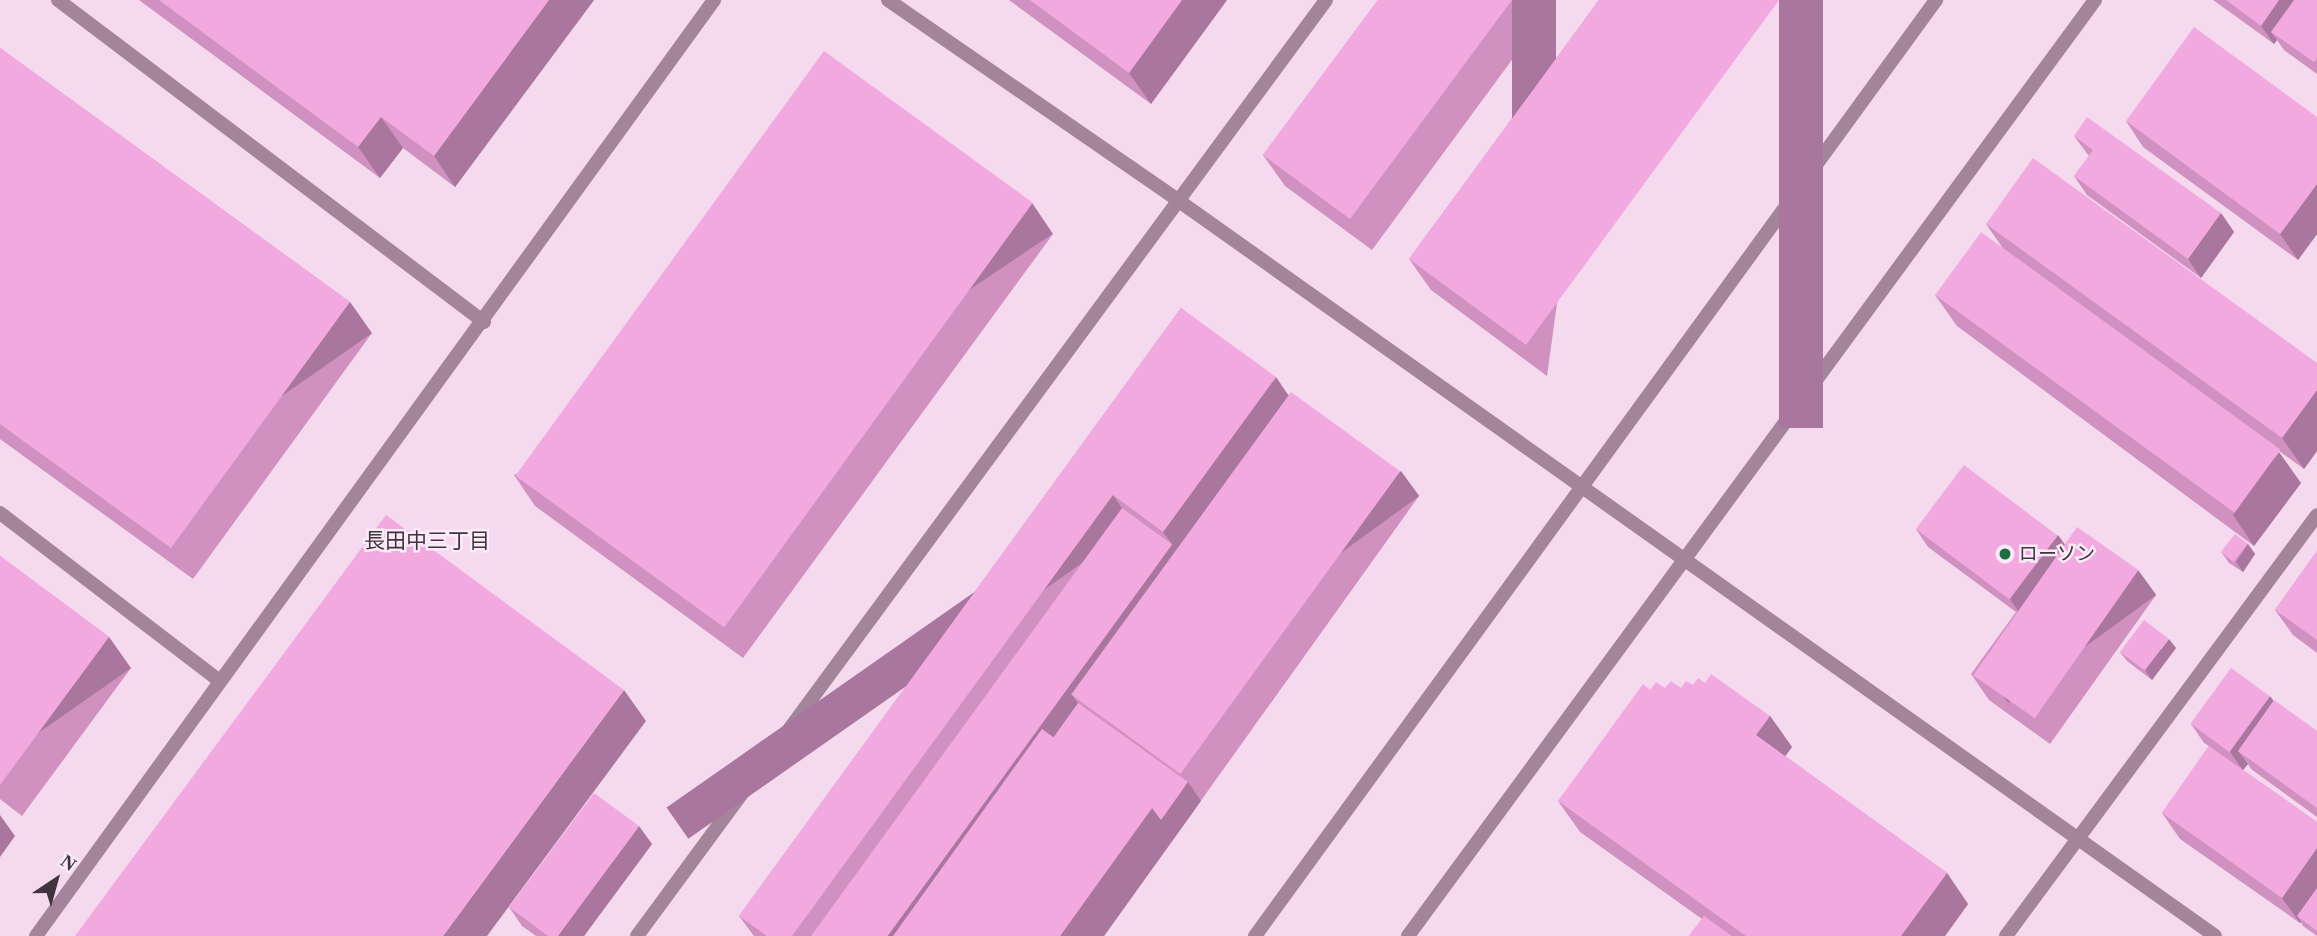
<!DOCTYPE html>
<html>
<head>
<meta charset="utf-8">
<style>
  body { margin:0 }
  #map { position:relative; width:2317px; height:936px; overflow:hidden; background:#f5d9ee; font-family:"Times New Roman","Noto Sans JP",serif }
  div>[style] { position:absolute }
  .minor>* { height:14px; margin:-7px; padding:0 7px; transform-origin:7px; border-radius:7px; background:#a3849b }
  .tertiary>* { height:14px; margin:-7px; padding:0 7px; transform-origin:7px; border-radius:7px; background:#a3849b }
  .wall>* { inset:0; background:#d091c1 }
  .shaded-wall>* { inset:0; background:#a9769d; transform-origin:0 0 }
  .building>* { inset:0; background:#f2a9e0; transform-origin:0 0 }
  .dots>* { width:19px; height:19px; translate:-50% -50%; box-sizing:border-box; border:4px solid #fbeaf7; border-radius:50% }
  span { translate:-50% -50%; white-space:nowrap; text-align:center; line-height:1.15; -webkit-text-stroke:5px #fbeaf7; paint-order:stroke }
  .poi-label { font-size:19px; color:#40353e }
  .left { translate:0 -50%; text-align:left }
  .neighbourhood-label { font-size:21px; color:#40353e }
  .north { position:absolute; left:21px; top:845px; width:70px; height:70px; -webkit-text-stroke:5px #fbeaf7; paint-order:stroke; rotate:36deg; font-size:19px; font-weight:700; line-height:28px; text-align:center; color:#40353e }
  .north::after { content:''; display:block; margin:auto; width:24px; height:32px; background:#40353e; clip-path:polygon(50% 0,100% 100%,50% 72%,0 100%) }
</style>
</head>
<body>
<div id="map">
  <div class="minor">
    <div style="left:58px;top:0;width:534px;rotate:37.08deg"></div>
    <div style="left:0;top:513px;width:277px;rotate:37.4deg"></div>
    <div style="left:637px;top:936px;width:1162px;rotate:-53.64deg"></div>
    <div style="left:2006px;top:936px;width:523px;rotate:-53.55deg"></div>
  </div>
  <div class="tertiary">
    <div style="left:888px;top:0;width:354px;rotate:34.6deg"></div>
    <div style="left:1179px;top:201px;width:1270px;rotate:35.35deg"></div>
    <div style="left:36px;top:936px;width:1156px;rotate:-54.08deg"></div>
    <div style="left:1255px;top:936px;width:1158px;rotate:-53.96deg"></div>
    <div style="left:1408px;top:936px;width:1161px;rotate:-53.72deg"></div>
  </div>
  <div class="wall">
    <div style="clip-path:polygon(139px 0,594px 0,455px 187px,403px 148px,380px 178px)"></div>
    <div style="clip-path:polygon(1009px 0,1227px 0,1151px 104px)"></div>
    <div style="clip-path:polygon(1378px 0,1556px 0,1372px 250px,1285px 186px,1263px 155px)"></div>
    <div style="clip-path:polygon(1599px 0,1547px 376px,1431px 290px,1409px 259px)"></div>
    <div style="clip-path:polygon(2213px 0,2317px 0,2317px 74px,2284px 50px,2277px 40px,2274px 44px)"></div>
    <div style="clip-path:polygon(0 48px,350px 302px,372px 333px,193px 579px,0 439px)"></div>
    <div style="clip-path:polygon(2317px 117px,2317px 234px,2298px 260px,2143px 147px,2126px 121px)"></div>
    <div style="clip-path:polygon(2074px 136px,2221px 213px,2234px 232px,2201px 278px,2087px 195px,2074px 176px,2089px 156px)"></div>
    <div style="clip-path:polygon(1032px 203px,1053px 234px,743px 658px,535px 506px,514px 475px)"></div>
    <div style="clip-path:polygon(1986px 224px,2317px 363px,2317px 451px,2304px 469px,2228px 414px,2301px 483px,2254px 546px,1957px 326px,1935px 295px,2002px 247px)"></div>
    <div style="clip-path:polygon(1181px 308px,1289px 395px,1419px 496px,1104px 936px,754px 936px,739px 916px)"></div>
    <div style="clip-path:polygon(1916px 529px,2065px 544px,2138px 570px,2156px 595px,2050px 744px,1989px 700px,1971px 674px,2016px 612px,1928px 547px)"></div>
    <div style="clip-path:polygon(2248px 544px,2255px 554px,2243px 572px,2229px 563px,2222px 553px)"></div>
    <div style="clip-path:polygon(2317px 551px,2317px 653px,2293px 635px,2275px 610px)"></div>
    <div style="clip-path:polygon(0 556px,109px 637px,131px 668px,22px 816px,0 799px)"></div>
    <div style="clip-path:polygon(2176px 648px,2152px 680px,2127px 661px,2120px 652px)"></div>
    <div style="clip-path:polygon(1705px 683px,1770px 716px,1792px 747px,1785px 756px,1947px 873px,1968px 904px,1945px 936px,1689px 936px,1702px 919px,1580px 832px,1558px 801px,1650px 690px,1681px 688px)"></div>
    <div style="clip-path:polygon(2274px 701px,2317px 731px,2317px 817px,2251px 769px,2248px 764px,2243px 770px,2317px 822px,2317px 936px,2303px 926px,2301px 922px,2300px 923px,2180px 839px,2162px 813px,2209px 746px,2204px 743px,2191px 724px)"></div>
    <div style="clip-path:polygon(652px 844px,584px 936px,536px 936px,522px 926px,509px 907px)"></div>
  </div>
  <div class="shaded-wall">
    <div style="clip-path:polygon(549px 0,594px 0,455px 187px,434px 156px)"></div>
    <div style="clip-path:polygon(1182px 0,1227px 0,1151px 104px,1129px 73px)"></div>
    <div style="left:1512px;top:0;width:44px;height:272px"></div>
    <div style="left:1779px;top:0;width:44px;height:428px"></div>
    <div style="clip-path:polygon(2279px 0,2305px 0,2271px 32px,2277px 40px,2274px 44px,2261px 26px)"></div>
    <div style="clip-path:polygon(381px 117px,403px 148px,380px 178px,358px 147px)"></div>
    <div style="clip-path:polygon(2317px 184px,2317px 234px,2298px 260px,2280px 234px)"></div>
    <div style="left:1032px;top:203px;width:37px;height:526px;rotate:56deg"></div>
    <div style="clip-path:polygon(2221px 213px,2234px 232px,2201px 278px,2188px 259px)"></div>
    <div style="left:350px;top:302px;width:38px;height:304px;rotate:55deg"></div>
    <div style="clip-path:polygon(1276px 377px,1297px 408px,1073px 696px,1080px 706px,913px 936px,886px 936px,1172px 544px,1163px 532px)"></div>
    <div style="clip-path:polygon(2317px 390px,2317px 451px,2304px 469px,2282px 438px)"></div>
    <div style="clip-path:polygon(2279px 452px,2301px 483px,2254px 546px,2233px 515px)"></div>
    <div style="left:1401px;top:471px;width:31px;height:374px;rotate:54deg"></div>
    <div style="left:1113px;top:495px;width:38px;height:545px;rotate:55deg"></div>
    <div style="clip-path:polygon(2058px 535px,2071px 553px,2023px 618px,2010px 599px)"></div>
    <div style="clip-path:polygon(2248px 544px,2255px 554px,2243px 572px,2236px 562px)"></div>
    <div style="left:2138px;top:570px;width:31px;height:183px;rotate:54deg"></div>
    <div style="left:109px;top:637px;width:38px;height:184px;rotate:55deg"></div>
    <div style="clip-path:polygon(2169px 639px,2176px 648px,2152px 680px,2145px 670px)"></div>
    <div style="clip-path:polygon(624px 690px,646px 721px,487px 936px,443px 936px)"></div>
    <div style="clip-path:polygon(2270px 696px,2283px 714px,2238px 751px,2248px 764px,2243px 770px,2230px 752px)"></div>
    <div style="clip-path:polygon(1770px 716px,1792px 747px,1778px 766px,1756px 735px)"></div>
    <div style="clip-path:polygon(1188px 782px,1201px 801px,1104px 936px,1060px 936px,1152px 808px)"></div>
    <div style="clip-path:polygon(0 815px,15px 836px,0 857px)"></div>
    <div style="clip-path:polygon(639px 826px,652px 844px,584px 936px,558px 936px)"></div>
    <div style="clip-path:polygon(2317px 848px,2317px 899px,2297px 916px,2301px 922px,2300px 923px,2282px 898px)"></div>
    <div style="clip-path:polygon(1947px 873px,1968px 904px,1945px 936px,1901px 936px)"></div>
  </div>
  <div class="building">
    <div style="clip-path:polygon(159px 0,549px 0,434px 156px,381px 117px,358px 147px)"></div>
    <div style="clip-path:polygon(1030px 0,1182px 0,1129px 73px)"></div>
    <div style="clip-path:polygon(1378px 0,1512px 0,1350px 219px,1263px 155px)"></div>
    <div style="clip-path:polygon(1599px 0,1779px 0,1526px 345px,1409px 259px)"></div>
    <div style="clip-path:polygon(2226px 0,2279px 0,2261px 26px)"></div>
    <div style="clip-path:polygon(2294px 0,2317px 0,2317px 58px,2314px 62px,2271px 32px)"></div>
    <div style="clip-path:polygon(2194px 27px,2317px 117px,2317px 184px,2280px 234px,2126px 121px)"></div>
    <div style="clip-path:polygon(0 48px,350px 302px,171px 548px,0 424px)"></div>
    <div style="left:824px;top:51px;width:258px;height:525px;rotate:36deg"></div>
    <div style="clip-path:polygon(2087px 117px,2221px 213px,2188px 259px,2074px 176px,2093px 150px,2074px 136px)"></div>
    <div style="clip-path:polygon(2033px 158px,2317px 363px,2317px 390px,2282px 438px,1986px 224px)"></div>
    <div style="left:1981px;top:232px;width:370px;height:78px;rotate:36deg"></div>
    <div style="clip-path:polygon(1181px 308px,1276px 377px,1163px 532px,1113px 495px,792px 936px,767px 936px,739px 916px)"></div>
    <div style="left:1291px;top:392px;width:135px;height:374px;rotate:36deg"></div>
    <div style="left:1964px;top:465px;width:117px;height:80px;rotate:37deg"></div>
    <div style="left:1122px;top:508px;width:62px;height:530px;rotate:36deg"></div>
    <div style="clip-path:polygon(386px 515px,624px 690px,443px 936px,75px 936px)"></div>
    <div style="left:2077px;top:527px;width:75px;height:181px;rotate:35deg"></div>
    <div style="left:2235px;top:534px;width:16px;height:23px;rotate:38deg"></div>
    <div style="clip-path:polygon(2317px 551px,2317px 640px,2275px 610px)"></div>
    <div style="clip-path:polygon(0 556px,109px 637px,0 785px)"></div>
    <div style="left:2144px;top:620px;width:31px;height:40px;rotate:37deg"></div>
    <div style="left:2231px;top:668px;width:48px;height:69px;rotate:36deg"></div>
    <div style="clip-path:polygon(1711px 674px,1770px 716px,1756px 735px,1947px 873px,1901px 936px,1746px 936px,1558px 801px,1643px 684px,1650px 690px,1656px 682px,1665px 688px,1671px 681px,1681px 688px,1686px 681px,1693px 685px,1698px 678px,1705px 683px)"></div>
    <div style="clip-path:polygon(2274px 700px,2317px 731px,2317px 808px,2238px 751px)"></div>
    <div style="clip-path:polygon(1078px 703px,1188px 782px,1161px 820px,1152px 808px,1053px 738px)"></div>
    <div style="clip-path:polygon(1042px 729px,1152px 808px,1060px 936px,893px 936px)"></div>
    <div style="clip-path:polygon(2209px 746px,2317px 822px,2317px 848px,2282px 898px,2162px 813px)"></div>
    <div style="clip-path:polygon(594px 793px,639px 826px,558px 936px,548px 936px,509px 907px)"></div>
    <div style="clip-path:polygon(2317px 888px,2317px 931px,2297px 916px)"></div>
    <div style="clip-path:polygon(1704px 916px,1732px 936px,1689px 936px)"></div>
  </div>
  <div class="dots">
    <div style="left:2005px;top:554px;background:#1c6e3f"></div>
  </div>
  <div class="poi-label">
    <span class="left" style="left:2019px;top:554px">ローソン</span>
  </div>
  <div class="neighbourhood-label">
    <span style="left:427px;top:541px">長田中三丁目</span>
  </div>
  <div class="north">N</div>
</div>
</body>
</html>
